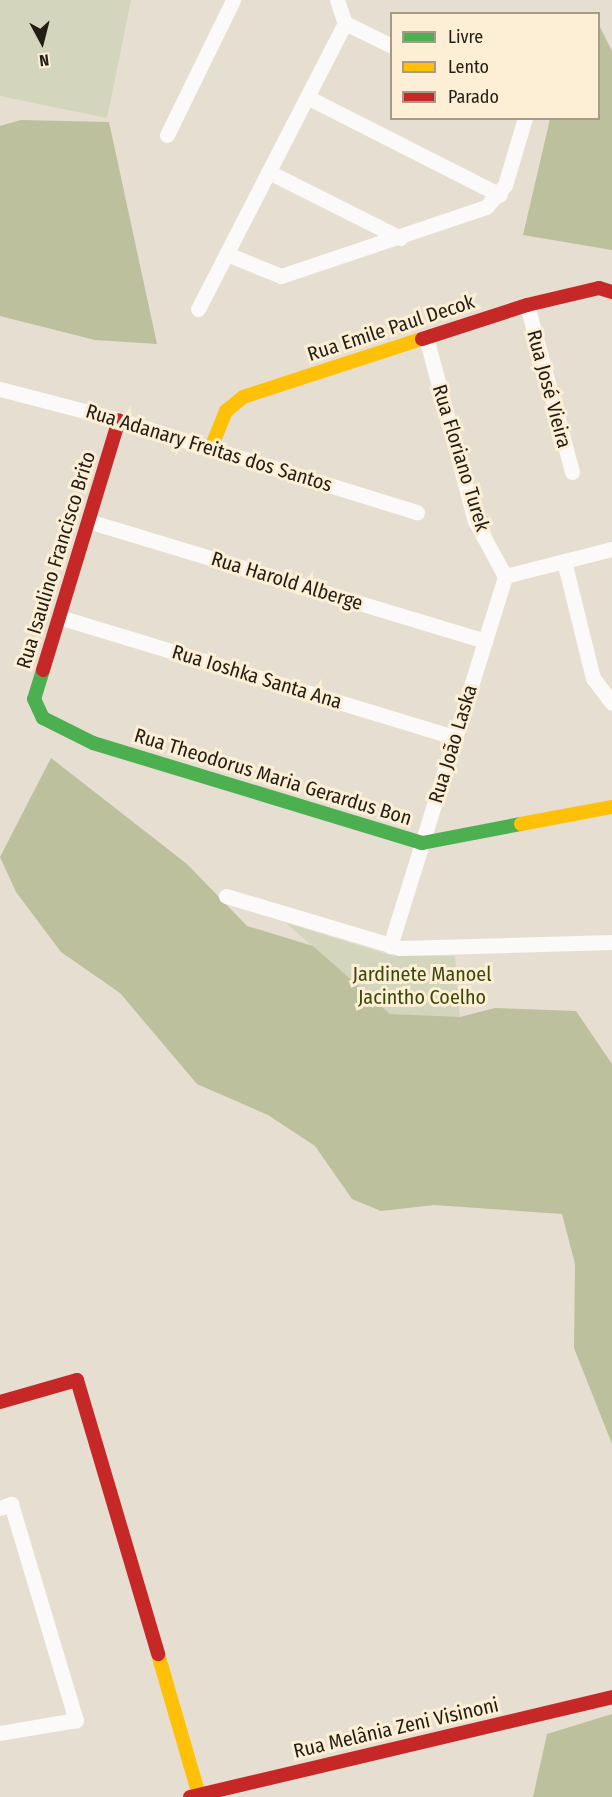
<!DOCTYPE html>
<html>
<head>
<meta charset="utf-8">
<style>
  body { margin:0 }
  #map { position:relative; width:612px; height:1797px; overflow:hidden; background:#e6ded0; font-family:"Fira Sans Condensed",sans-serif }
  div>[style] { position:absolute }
  .green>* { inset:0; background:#d3d5bc }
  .forest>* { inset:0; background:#bcc09d }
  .street>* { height:15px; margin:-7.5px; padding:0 7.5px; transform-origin:7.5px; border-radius:7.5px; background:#fbfaf8 }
  .fast>* { height:14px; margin:-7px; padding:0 7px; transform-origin:7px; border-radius:7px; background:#4caf50 }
  .slow>* { height:14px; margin:-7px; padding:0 7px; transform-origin:7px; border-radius:7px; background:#ffc107 }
  .jam>* { height:14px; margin:-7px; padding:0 7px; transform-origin:7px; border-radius:7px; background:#c62828 }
  span { translate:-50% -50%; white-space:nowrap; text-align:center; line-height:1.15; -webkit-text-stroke:6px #fcefd5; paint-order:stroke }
  .street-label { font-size:20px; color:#231e15 }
  .park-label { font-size:20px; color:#3c480b }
  .legend { position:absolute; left:390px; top:12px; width:210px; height:108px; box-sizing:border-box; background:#fcefd5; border:2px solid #a59b88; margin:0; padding:8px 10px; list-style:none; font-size:18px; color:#231e15 }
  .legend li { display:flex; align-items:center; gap:12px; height:30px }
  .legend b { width:30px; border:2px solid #a59b88 }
  .north { position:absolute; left:12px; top:12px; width:60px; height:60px; -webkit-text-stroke:4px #fcefd5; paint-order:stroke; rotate:173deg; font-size:16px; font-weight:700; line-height:24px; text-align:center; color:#231e15 }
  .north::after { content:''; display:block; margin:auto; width:21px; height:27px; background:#231e15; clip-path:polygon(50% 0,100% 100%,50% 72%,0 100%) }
</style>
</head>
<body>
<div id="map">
  <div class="green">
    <div style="clip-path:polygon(0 0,131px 0,107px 118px,0 96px)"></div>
    <div style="clip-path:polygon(286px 923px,393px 956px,455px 956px,460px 1018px,390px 1014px)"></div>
  </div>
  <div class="forest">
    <div style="clip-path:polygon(599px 25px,612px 51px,612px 250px,523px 235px,550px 119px,598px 118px)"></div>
    <div style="clip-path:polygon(21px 120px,109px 122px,157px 344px,95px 340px,0 316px,0 126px)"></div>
    <div style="clip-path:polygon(51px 758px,187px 864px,247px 926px,313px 946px,390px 1014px,460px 1017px,495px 1008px,576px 1011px,612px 1064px,612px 1444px,574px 1348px,575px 1264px,562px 1214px,434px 1205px,381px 1211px,352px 1199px,315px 1146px,268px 1115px,197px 1084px,120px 993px,61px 952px,16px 892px,0 857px)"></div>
    <div style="clip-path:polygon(612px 1714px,612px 1797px,533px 1797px,547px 1734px)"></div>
  </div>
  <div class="street">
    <div style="left:337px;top:0;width:24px;rotate:71deg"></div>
    <div style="left:345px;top:23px;width:52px;rotate:26.1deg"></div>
    <div style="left:307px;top:97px;width:216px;rotate:26.9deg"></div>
    <div style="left:167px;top:135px;width:150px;rotate:-63.9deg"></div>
    <div style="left:269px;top:172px;width:147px;rotate:26.7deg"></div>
    <div style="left:227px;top:254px;width:58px;rotate:22.2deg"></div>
    <div style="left:281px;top:276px;width:216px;rotate:-18.6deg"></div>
    <div style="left:486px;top:207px;width:29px;rotate:-49deg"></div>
    <div style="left:505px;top:185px;width:70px;rotate:-73.4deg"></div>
    <div style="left:527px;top:305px;width:173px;rotate:74.9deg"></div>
    <div style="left:198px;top:309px;width:322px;rotate:-62.8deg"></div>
    <div style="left:426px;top:337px;width:190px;rotate:75.1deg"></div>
    <div style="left:475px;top:521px;width:63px;rotate:61.4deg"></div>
    <div style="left:0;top:389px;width:123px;rotate:14.6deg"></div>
    <div style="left:119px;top:420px;width:312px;rotate:17.2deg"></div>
    <div style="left:88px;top:521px;width:415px;rotate:16.8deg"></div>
    <div style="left:564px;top:561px;width:121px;rotate:76.1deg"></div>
    <div style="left:593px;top:678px;width:31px;rotate:53deg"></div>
    <div style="left:505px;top:576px;width:110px;rotate:-14.2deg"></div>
    <div style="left:59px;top:617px;width:414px;rotate:16.9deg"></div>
    <div style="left:226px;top:896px;width:182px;rotate:16.6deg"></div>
    <div style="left:400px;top:948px;width:212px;rotate:-1.6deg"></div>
    <div style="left:390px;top:946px;width:387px;rotate:-72.7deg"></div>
    <div style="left:0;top:1508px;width:12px;rotate:-20deg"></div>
    <div style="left:11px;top:1504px;width:226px;rotate:73.3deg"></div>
    <div style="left:76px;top:1720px;width:77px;rotate:170.3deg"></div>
  </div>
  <div class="fast">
    <div style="left:43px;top:670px;width:30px;rotate:107deg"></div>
    <div style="left:34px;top:699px;width:21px;rotate:65deg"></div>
    <div style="left:43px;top:718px;width:56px;rotate:26.6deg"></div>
    <div style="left:93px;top:743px;width:344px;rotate:16.9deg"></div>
    <div style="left:422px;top:843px;width:101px;rotate:-10.9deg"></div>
  </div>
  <div class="slow">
    <div style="left:211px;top:448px;width:40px;rotate:-68deg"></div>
    <div style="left:226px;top:411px;width:22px;rotate:-39deg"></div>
    <div style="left:243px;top:397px;width:188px;rotate:-18deg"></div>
    <div style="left:521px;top:824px;width:93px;rotate:-10.6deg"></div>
    <div style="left:158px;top:1654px;width:147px;rotate:73.8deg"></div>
  </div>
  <div class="jam">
    <div style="left:422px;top:339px;width:110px;rotate:-17.9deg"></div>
    <div style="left:527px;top:305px;width:74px;rotate:-13.3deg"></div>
    <div style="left:599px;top:288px;width:14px;rotate:17deg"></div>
    <div style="left:43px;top:670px;width:261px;rotate:-73.1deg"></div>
    <div style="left:0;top:1402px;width:80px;rotate:-15.9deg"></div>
    <div style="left:77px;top:1380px;width:286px;rotate:73.5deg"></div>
    <div style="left:190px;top:1797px;width:434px;rotate:-13.3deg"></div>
  </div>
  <div class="street-label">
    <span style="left:391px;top:328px;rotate:-18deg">Rua Emile Paul Decok</span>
    <span style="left:549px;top:389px;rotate:75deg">Rua José Vieira</span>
    <span style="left:209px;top:448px;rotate:17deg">Rua Adanary Freitas dos Santos</span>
    <span style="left:461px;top:458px;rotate:73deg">Rua Floriano Turek</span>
    <span style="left:56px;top:560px;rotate:-73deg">Rua Isaulino Francisco Brito</span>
    <span style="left:287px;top:581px;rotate:17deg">Rua Harold Alberge</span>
    <span style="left:257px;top:677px;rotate:17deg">Rua Ioshka Santa Ana</span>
    <span style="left:453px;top:744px;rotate:-73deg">Rua João Laska</span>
    <span style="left:273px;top:777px;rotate:17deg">Rua Theodorus Maria Gerardus Bon</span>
    <span style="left:396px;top:1728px;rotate:-13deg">Rua Melânia Zeni Visinoni</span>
  </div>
  <div class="park-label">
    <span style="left:422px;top:986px">Jardinete Manoel<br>Jacintho Coelho</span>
  </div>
  <ul class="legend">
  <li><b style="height:8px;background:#4caf50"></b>Livre</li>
  <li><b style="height:8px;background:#ffc107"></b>Lento</li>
  <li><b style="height:8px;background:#c62828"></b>Parado</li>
  </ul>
  <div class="north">N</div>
</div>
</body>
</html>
